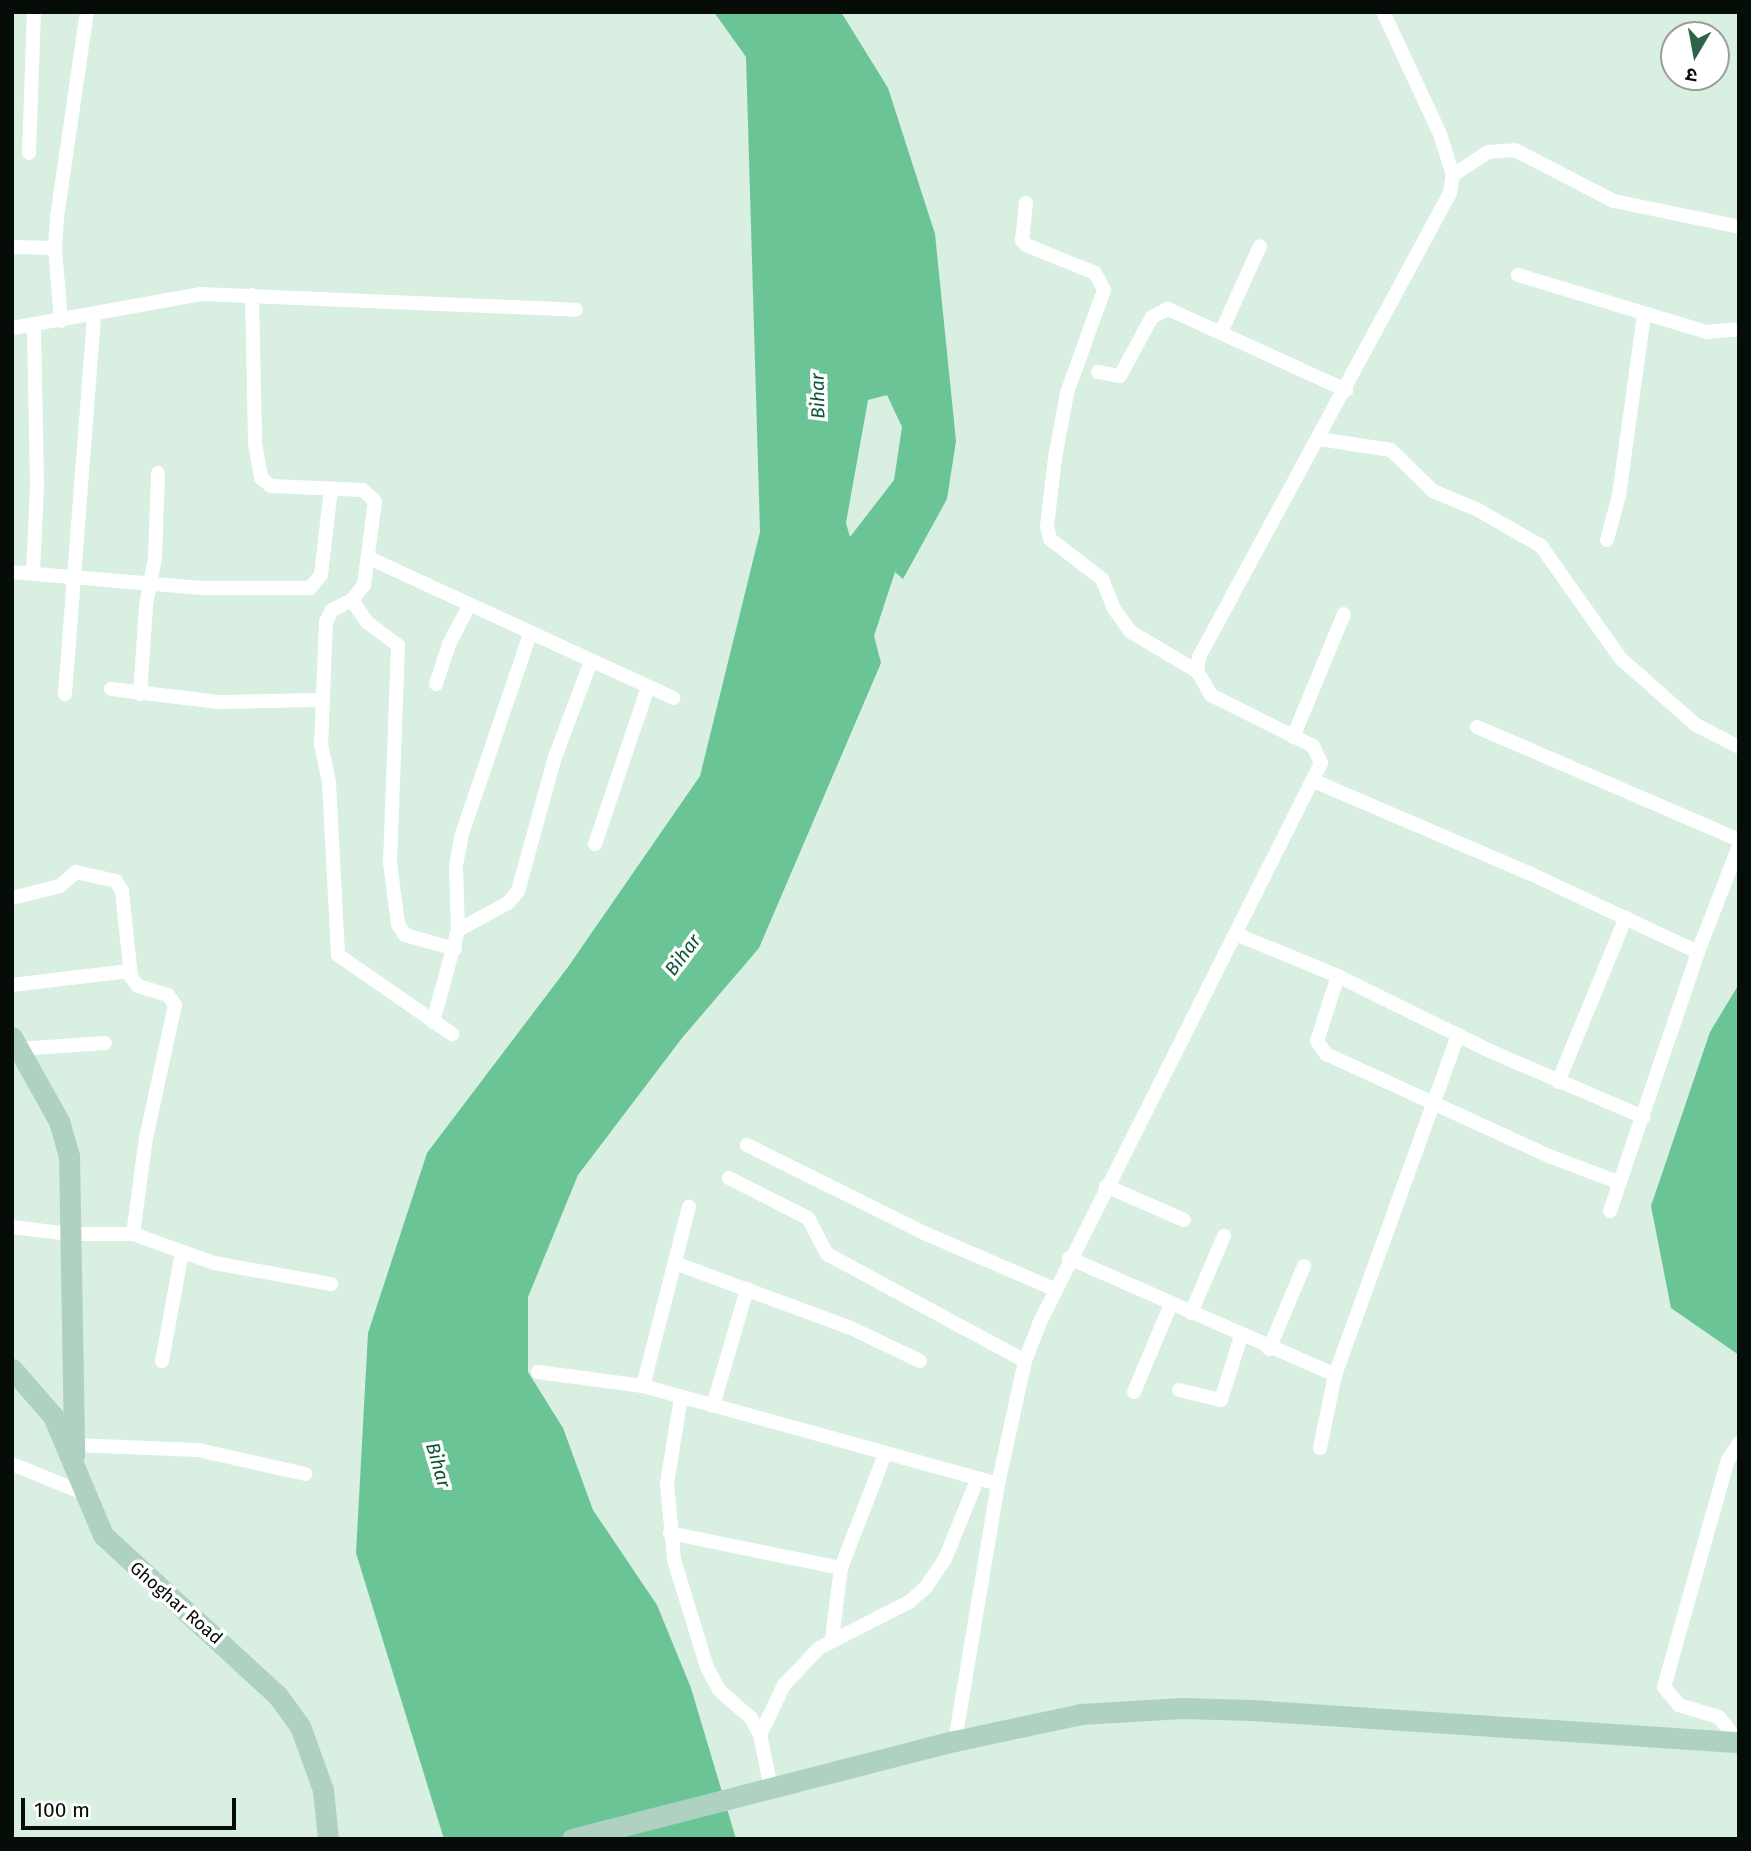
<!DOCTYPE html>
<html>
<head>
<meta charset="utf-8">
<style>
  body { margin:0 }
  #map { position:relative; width:1751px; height:1851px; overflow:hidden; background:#d8efe1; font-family:"Fira Sans","Noto Sans Devanagari",sans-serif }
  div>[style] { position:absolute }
  .water>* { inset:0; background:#6ac496 }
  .street>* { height:14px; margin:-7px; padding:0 7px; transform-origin:7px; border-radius:7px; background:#fff }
  .secondary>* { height:21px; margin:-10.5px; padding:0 10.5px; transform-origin:10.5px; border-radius:10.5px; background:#afd1c2 }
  span { translate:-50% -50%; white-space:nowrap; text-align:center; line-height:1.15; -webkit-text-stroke:7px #fff; paint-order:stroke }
  .street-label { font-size:18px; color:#060d09 }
  .water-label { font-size:19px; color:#0e5537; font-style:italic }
  .frame { position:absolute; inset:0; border:14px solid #060d09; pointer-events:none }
  .north { position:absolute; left:1660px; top:21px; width:70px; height:70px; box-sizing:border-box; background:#fff; border:2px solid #9b9e9d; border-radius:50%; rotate:190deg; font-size:19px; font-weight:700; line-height:28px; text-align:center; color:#060d09 }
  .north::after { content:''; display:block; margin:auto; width:24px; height:32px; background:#2e6349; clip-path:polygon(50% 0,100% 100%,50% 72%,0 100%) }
  .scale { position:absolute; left:21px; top:1798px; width:215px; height:32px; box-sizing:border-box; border:4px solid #060d09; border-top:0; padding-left:9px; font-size:21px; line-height:24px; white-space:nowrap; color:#060d09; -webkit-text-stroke:5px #fff; paint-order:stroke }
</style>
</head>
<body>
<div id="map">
  <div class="water">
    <div style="clip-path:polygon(evenodd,714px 12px,841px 12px,888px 88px,935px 234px,956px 441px,947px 499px,903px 579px,895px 572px,874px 636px,881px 663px,759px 948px,682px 1038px,578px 1175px,528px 1297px,528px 1372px,563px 1428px,593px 1510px,657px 1605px,691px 1688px,736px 1839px,444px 1839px,356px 1553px,368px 1333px,427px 1153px,568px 967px,700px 776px,760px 532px,746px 57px,714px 12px,887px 395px,902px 427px,894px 480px,850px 537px,846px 523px,868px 400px,887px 395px)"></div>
    <div style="clip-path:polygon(1739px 984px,1739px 1355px,1671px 1308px,1651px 1206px,1710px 1032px)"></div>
  </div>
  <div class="street">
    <div style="left:29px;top:153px;width:141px;rotate:-88deg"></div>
    <div style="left:1453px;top:175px;width:42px;rotate:-33.3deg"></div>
    <div style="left:1488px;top:152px;width:27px;rotate:-4deg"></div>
    <div style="left:1515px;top:150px;width:111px;rotate:27.3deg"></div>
    <div style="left:1614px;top:201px;width:128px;rotate:11.7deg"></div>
    <div style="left:1026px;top:203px;width:37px;rotate:96deg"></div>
    <div style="left:1022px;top:240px;width:6px;rotate:51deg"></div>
    <div style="left:1026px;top:245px;width:74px;rotate:22.1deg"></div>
    <div style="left:1095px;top:273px;width:19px;rotate:62deg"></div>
    <div style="left:1104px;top:290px;width:109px;rotate:109.8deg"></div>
    <div style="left:1067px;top:393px;width:66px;rotate:100.5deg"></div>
    <div style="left:1055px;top:458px;width:68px;rotate:96.7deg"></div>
    <div style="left:1047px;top:526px;width:13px;rotate:77deg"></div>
    <div style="left:1050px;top:539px;width:66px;rotate:37.6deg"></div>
    <div style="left:1102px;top:579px;width:32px;rotate:68deg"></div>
    <div style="left:1114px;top:609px;width:29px;rotate:54deg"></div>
    <div style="left:1131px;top:632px;width:77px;rotate:30.6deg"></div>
    <div style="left:12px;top:247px;width:43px;rotate:1.3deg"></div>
    <div style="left:1518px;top:275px;width:197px;rotate:16.8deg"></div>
    <div style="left:1707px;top:332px;width:32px;rotate:-5deg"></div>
    <div style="left:252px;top:295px;width:148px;rotate:88.8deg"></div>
    <div style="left:255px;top:443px;width:36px;rotate:80deg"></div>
    <div style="left:261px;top:478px;width:13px;rotate:39deg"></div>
    <div style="left:271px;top:486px;width:92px;rotate:2.5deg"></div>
    <div style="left:363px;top:490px;width:16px;rotate:43deg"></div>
    <div style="left:375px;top:501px;width:85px;rotate:97.5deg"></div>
    <div style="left:364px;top:585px;width:19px;rotate:129deg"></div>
    <div style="left:352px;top:600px;width:22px;rotate:153deg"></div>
    <div style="left:332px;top:610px;width:13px;rotate:117deg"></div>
    <div style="left:326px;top:622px;width:122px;rotate:92.3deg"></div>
    <div style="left:321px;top:744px;width:39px;rotate:78deg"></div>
    <div style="left:329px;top:782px;width:173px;rotate:87deg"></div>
    <div style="left:338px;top:955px;width:139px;rotate:34.7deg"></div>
    <div style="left:61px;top:321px;width:73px;rotate:-94.7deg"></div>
    <div style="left:55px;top:248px;width:31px;rotate:-86deg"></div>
    <div style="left:57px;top:217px;width:207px;rotate:-81.7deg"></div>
    <div style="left:12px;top:328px;width:192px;rotate:-10.2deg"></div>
    <div style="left:201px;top:294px;width:375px;rotate:2.4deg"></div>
    <div style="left:1221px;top:332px;width:94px;rotate:-65.6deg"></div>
    <div style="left:1098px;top:372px;width:22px;rotate:10deg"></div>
    <div style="left:1120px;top:376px;width:67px;rotate:-61.5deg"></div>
    <div style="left:1152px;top:317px;width:18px;rotate:-27deg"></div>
    <div style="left:1168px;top:309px;width:196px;rotate:24.5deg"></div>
    <div style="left:1319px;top:439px;width:73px;rotate:8.7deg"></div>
    <div style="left:1391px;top:450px;width:59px;rotate:44.3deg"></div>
    <div style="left:1433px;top:491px;width:49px;rotate:22.9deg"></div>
    <div style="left:1478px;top:510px;width:73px;rotate:29.7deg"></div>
    <div style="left:1541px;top:546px;width:138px;rotate:54.7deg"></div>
    <div style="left:1621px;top:659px;width:100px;rotate:41.3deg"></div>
    <div style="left:1696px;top:725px;width:48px;rotate:27.1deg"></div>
    <div style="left:1607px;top:540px;width:47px;rotate:-75.1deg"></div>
    <div style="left:1619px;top:495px;width:182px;rotate:-82.1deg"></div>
    <div style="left:369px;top:558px;width:335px;rotate:24.7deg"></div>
    <div style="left:12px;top:572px;width:191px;rotate:4.8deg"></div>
    <div style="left:202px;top:588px;width:108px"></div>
    <div style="left:310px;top:588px;width:17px;rotate:-50deg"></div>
    <div style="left:321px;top:575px;width:87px;rotate:-83.4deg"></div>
    <div style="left:33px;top:573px;width:87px;rotate:-87.4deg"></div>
    <div style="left:37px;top:486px;width:160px;rotate:-91.1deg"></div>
    <div style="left:352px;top:600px;width:27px;rotate:56deg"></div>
    <div style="left:367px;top:622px;width:39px;rotate:37deg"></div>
    <div style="left:398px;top:645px;width:218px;rotate:92.1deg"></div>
    <div style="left:390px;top:863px;width:62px;rotate:82.5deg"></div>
    <div style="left:398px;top:924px;width:13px;rotate:58deg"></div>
    <div style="left:405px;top:935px;width:52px;rotate:15.6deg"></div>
    <div style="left:436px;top:684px;width:42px;rotate:-72deg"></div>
    <div style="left:449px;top:644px;width:43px;rotate:-62.2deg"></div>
    <div style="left:111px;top:689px;width:108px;rotate:6.9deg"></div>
    <div style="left:218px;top:702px;width:104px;rotate:-1.1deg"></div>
    <div style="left:65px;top:694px;width:381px;rotate:-85.6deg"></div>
    <div style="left:140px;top:694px;width:89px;rotate:-86.1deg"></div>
    <div style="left:146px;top:605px;width:48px;rotate:-79.2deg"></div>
    <div style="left:155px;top:558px;width:85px;rotate:-88deg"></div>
    <div style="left:1477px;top:727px;width:285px;rotate:23.3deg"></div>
    <div style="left:1293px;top:737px;width:133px;rotate:-67.5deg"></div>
    <div style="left:1314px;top:781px;width:234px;rotate:23.2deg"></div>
    <div style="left:1529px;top:873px;width:187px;rotate:25.1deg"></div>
    <div style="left:595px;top:844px;width:166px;rotate:-71.3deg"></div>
    <div style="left:12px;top:898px;width:49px;rotate:-14deg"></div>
    <div style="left:60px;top:886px;width:21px;rotate:-41deg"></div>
    <div style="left:76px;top:872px;width:41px;rotate:12.7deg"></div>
    <div style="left:116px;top:881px;width:12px;rotate:59deg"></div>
    <div style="left:122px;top:891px;width:86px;rotate:84deg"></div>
    <div style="left:131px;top:977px;width:11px;rotate:52deg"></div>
    <div style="left:138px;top:986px;width:31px;rotate:17deg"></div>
    <div style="left:168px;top:995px;width:12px;rotate:55deg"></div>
    <div style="left:175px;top:1005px;width:136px;rotate:102.3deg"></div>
    <div style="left:146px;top:1138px;width:97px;rotate:97.7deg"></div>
    <div style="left:458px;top:930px;width:57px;rotate:-28.4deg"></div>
    <div style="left:508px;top:903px;width:16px;rotate:-50deg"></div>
    <div style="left:518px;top:891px;width:139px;rotate:-74.6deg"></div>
    <div style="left:555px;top:757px;width:103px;rotate:-69.4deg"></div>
    <div style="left:1238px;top:935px;width:108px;rotate:22.3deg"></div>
    <div style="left:1338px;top:976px;width:169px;rotate:26.3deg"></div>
    <div style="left:1490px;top:1051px;width:167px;rotate:23.3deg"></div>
    <div style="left:1338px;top:976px;width:68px;rotate:107.9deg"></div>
    <div style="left:1317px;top:1041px;width:16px;rotate:55deg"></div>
    <div style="left:1326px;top:1054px;width:245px;rotate:24.6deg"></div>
    <div style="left:1549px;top:1156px;width:76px;rotate:20.8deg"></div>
    <div style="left:12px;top:985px;width:118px;rotate:-6.8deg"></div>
    <div style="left:433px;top:1022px;width:95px;rotate:-74.8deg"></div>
    <div style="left:458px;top:930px;width:65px;rotate:-91.8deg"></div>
    <div style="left:456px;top:865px;width:32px;rotate:-79deg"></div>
    <div style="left:462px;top:834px;width:211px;rotate:-71.2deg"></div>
    <div style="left:18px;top:1049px;width:87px;rotate:-3.9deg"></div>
    <div style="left:1558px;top:1082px;width:178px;rotate:-67.6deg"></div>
    <div style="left:747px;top:1145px;width:198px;rotate:26.4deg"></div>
    <div style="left:924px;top:1233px;width:142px;rotate:23.3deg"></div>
    <div style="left:729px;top:1178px;width:89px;rotate:26.9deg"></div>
    <div style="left:808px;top:1218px;width:41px;rotate:62.2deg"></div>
    <div style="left:827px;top:1254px;width:225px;rotate:28.4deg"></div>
    <div style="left:1106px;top:1186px;width:85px;rotate:23.6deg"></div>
    <div style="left:1610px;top:1211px;width:274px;rotate:-71.2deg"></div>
    <div style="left:1698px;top:952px;width:114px;rotate:-68.9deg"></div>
    <div style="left:12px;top:1227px;width:58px;rotate:6.9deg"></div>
    <div style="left:70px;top:1234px;width:63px"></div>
    <div style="left:133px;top:1234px;width:86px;rotate:19.7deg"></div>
    <div style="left:214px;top:1263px;width:119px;rotate:10.2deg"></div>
    <div style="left:1069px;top:1258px;width:291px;rotate:23.7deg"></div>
    <div style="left:675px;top:1263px;width:190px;rotate:20.3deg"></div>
    <div style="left:853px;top:1329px;width:74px;rotate:25.5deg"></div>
    <div style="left:1191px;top:1313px;width:84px;rotate:-66.8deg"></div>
    <div style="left:1269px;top:1349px;width:90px;rotate:-67.1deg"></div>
    <div style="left:162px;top:1361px;width:111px;rotate:-79.6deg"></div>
    <div style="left:538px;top:1372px;width:106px;rotate:7.6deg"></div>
    <div style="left:643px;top:1386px;width:368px;rotate:15.4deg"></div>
    <div style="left:643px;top:1386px;width:185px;rotate:-75.6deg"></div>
    <div style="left:1179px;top:1390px;width:43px;rotate:13.4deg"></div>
    <div style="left:1221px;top:1400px;width:67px;rotate:-72.6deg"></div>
    <div style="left:1134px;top:1392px;width:95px;rotate:-67.2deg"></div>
    <div style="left:681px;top:1397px;width:87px;rotate:99.2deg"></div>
    <div style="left:667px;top:1483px;width:77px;rotate:84.8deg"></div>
    <div style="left:674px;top:1560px;width:112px;rotate:72.9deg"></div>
    <div style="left:707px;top:1667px;width:26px;rotate:62deg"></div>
    <div style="left:719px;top:1690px;width:43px;rotate:41.2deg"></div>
    <div style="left:751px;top:1718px;width:19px;rotate:62deg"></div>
    <div style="left:760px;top:1735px;width:54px;rotate:78.3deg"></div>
    <div style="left:713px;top:1406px;width:122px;rotate:-73.8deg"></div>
    <div style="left:74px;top:1445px;width:124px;rotate:2.3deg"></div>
    <div style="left:198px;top:1450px;width:110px;rotate:12.6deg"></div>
    <div style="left:1320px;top:1448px;width:75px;rotate:-78.4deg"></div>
    <div style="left:1335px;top:1375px;width:362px;rotate:-70.1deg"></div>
    <div style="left:12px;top:1464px;width:77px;rotate:22.2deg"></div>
    <div style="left:670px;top:1533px;width:175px;rotate:11.6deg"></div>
    <div style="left:832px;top:1639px;width:72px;rotate:-82.8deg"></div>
    <div style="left:841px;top:1568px;width:122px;rotate:-68.9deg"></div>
    <div style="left:760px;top:1735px;width:55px;rotate:-64.4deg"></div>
    <div style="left:784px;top:1685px;width:51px;rotate:-46.6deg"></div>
    <div style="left:819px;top:1648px;width:101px;rotate:-27.1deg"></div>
    <div style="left:909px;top:1602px;width:23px;rotate:-41deg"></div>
    <div style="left:926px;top:1587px;width:34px;rotate:-56deg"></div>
    <div style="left:945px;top:1559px;width:85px;rotate:-67.9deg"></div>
    <div style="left:955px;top:1741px;width:261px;rotate:-80.5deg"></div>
    <div style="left:998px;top:1484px;width:126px;rotate:-77.6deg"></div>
    <div style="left:1025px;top:1361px;width:40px;rotate:-69deg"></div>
    <div style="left:1039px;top:1324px;width:628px;rotate:-63.31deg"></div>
    <div style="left:1321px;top:763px;width:19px;rotate:-115deg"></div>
    <div style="left:1313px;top:746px;width:114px;rotate:-153.4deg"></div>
    <div style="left:1211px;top:695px;width:28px;rotate:-120deg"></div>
    <div style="left:1197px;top:671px;width:14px;rotate:-82deg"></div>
    <div style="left:1199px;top:657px;width:528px;rotate:-61.59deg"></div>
    <div style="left:1450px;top:193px;width:18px;rotate:-81deg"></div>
    <div style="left:1453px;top:175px;width:43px;rotate:-107.6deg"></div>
    <div style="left:1440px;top:134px;width:135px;rotate:-115deg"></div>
    <div style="left:1739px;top:1742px;width:32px;rotate:-129deg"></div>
    <div style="left:1719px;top:1717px;width:42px;rotate:-163.3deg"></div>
    <div style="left:1679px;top:1705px;width:23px;rotate:-130deg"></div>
    <div style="left:1664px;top:1687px;width:236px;rotate:-74.3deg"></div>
    <div style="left:1728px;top:1460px;width:20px;rotate:-57deg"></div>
  </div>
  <div class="secondary">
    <div style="left:12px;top:1037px;width:96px;rotate:60.8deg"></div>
    <div style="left:59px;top:1121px;width:35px;rotate:74deg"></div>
    <div style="left:69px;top:1155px;width:300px;rotate:89deg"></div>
    <div style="left:12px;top:1369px;width:62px;rotate:48.9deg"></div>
    <div style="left:53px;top:1416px;width:129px;rotate:67.2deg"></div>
    <div style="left:103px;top:1535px;width:238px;rotate:42.6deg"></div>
    <div style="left:278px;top:1696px;width:37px;rotate:54deg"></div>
    <div style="left:300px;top:1726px;width:68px;rotate:70.2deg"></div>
    <div style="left:323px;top:1790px;width:49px;rotate:84.2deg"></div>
    <div style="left:572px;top:1839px;width:395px;rotate:-14.4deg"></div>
    <div style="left:955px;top:1741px;width:129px;rotate:-12.1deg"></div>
    <div style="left:1081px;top:1714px;width:101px;rotate:-3.4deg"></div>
    <div style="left:1182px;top:1708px;width:70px;rotate:1.6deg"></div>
    <div style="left:1252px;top:1710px;width:488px;rotate:3.8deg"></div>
  </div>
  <div class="street-label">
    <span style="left:176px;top:1603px;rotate:41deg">Ghoghar Road</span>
  </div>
  <div class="water-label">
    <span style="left:818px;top:396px;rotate:-91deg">Bihar</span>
    <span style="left:683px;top:955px;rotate:-53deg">Bihar</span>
    <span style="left:438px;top:1465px;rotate:74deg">Bihar</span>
  </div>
  <div class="frame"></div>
  <div class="north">उ</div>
  <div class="scale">100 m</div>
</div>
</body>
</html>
